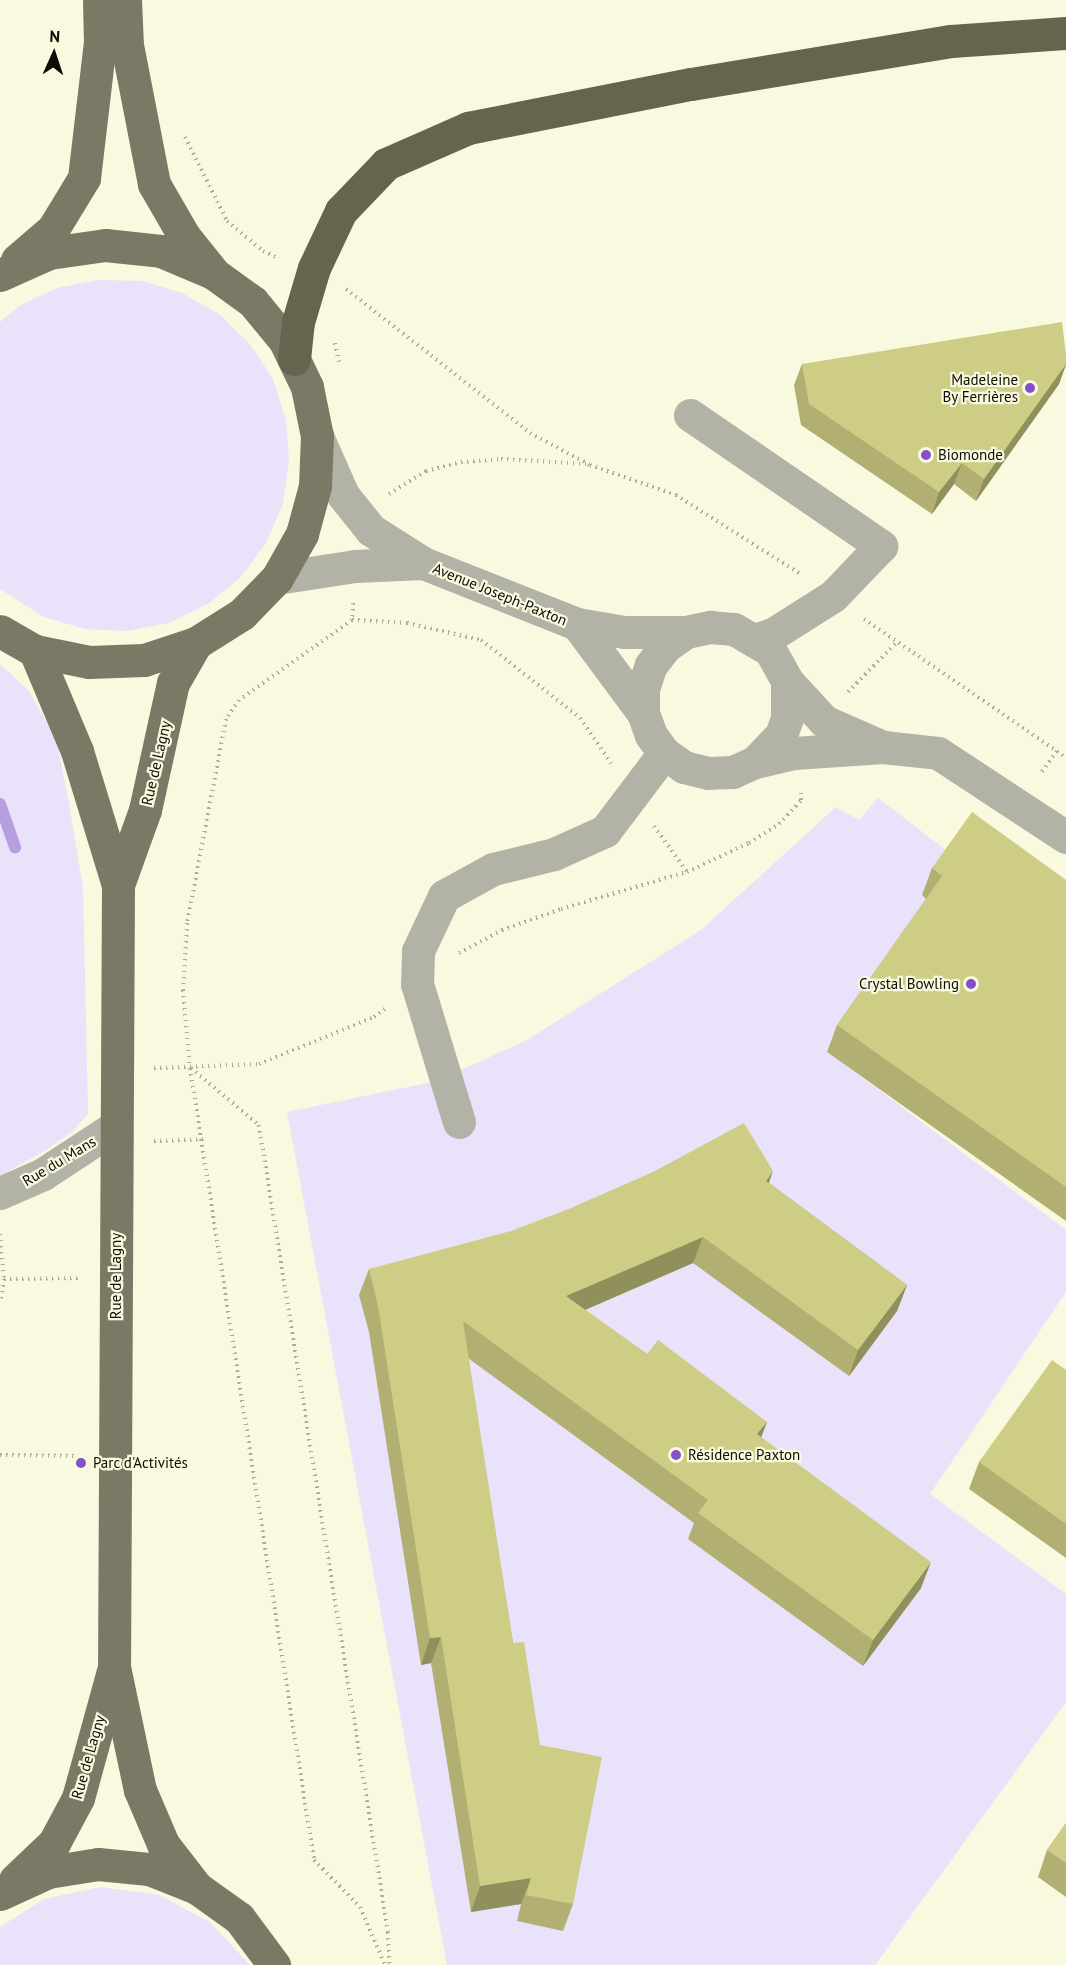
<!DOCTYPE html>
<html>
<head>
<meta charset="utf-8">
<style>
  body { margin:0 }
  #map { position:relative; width:1066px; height:1965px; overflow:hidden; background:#f8f9df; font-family:"PT Sans",sans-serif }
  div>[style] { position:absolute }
  .green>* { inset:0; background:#eae1fa }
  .stream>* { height:12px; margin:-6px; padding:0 6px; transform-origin:6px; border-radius:6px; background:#b79fde }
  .path>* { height:4px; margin-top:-2px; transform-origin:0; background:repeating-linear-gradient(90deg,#acad99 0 1.5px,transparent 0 6px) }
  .minor>* { height:33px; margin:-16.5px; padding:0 16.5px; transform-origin:16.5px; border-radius:16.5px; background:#b2b2a7 }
  .major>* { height:33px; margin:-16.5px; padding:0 16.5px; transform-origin:16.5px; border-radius:16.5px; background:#797966 }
  .highway>* { height:33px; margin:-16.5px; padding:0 16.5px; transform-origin:16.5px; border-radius:16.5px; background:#65654f }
  .wall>* { inset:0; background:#b1b072 }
  .shaded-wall>* { inset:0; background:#90905d }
  .building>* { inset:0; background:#cecd85 }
  .dots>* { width:16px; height:16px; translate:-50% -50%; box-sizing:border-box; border:3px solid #f8f9df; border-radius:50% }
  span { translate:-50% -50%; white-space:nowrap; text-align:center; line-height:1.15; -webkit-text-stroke:4.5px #f8f9df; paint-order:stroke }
  .poi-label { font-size:15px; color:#0d0c05 }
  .right { translate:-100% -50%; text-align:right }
  .left { translate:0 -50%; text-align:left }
  .street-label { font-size:15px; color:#0d0c05 }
  .north { position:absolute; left:24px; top:24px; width:60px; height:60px; -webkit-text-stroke:4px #f8f9df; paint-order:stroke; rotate:3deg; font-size:16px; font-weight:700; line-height:24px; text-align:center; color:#0d0c05 }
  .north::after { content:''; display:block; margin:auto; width:21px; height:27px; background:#0d0c05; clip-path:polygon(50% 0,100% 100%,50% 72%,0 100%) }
</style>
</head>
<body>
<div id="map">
  <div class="green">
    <div style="clip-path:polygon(99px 280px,142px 281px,182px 293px,219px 314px,250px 344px,273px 379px,286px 420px,289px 462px,283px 504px,266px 543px,241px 577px,208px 604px,169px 623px,127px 631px,85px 629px,44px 617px,0 589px,0 322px,19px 306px,57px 288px)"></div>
    <div style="clip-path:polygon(0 664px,28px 690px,56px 738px,68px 798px,83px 888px,88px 1114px,72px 1132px,46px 1150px,0 1176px)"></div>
    <div style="clip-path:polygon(878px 798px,951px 854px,922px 895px,932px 903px,828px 1052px,1066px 1230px,1066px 1292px,930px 1494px,1066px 1594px,1066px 1702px,875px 1965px,447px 1965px,287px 1112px,437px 1081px,527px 1040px,701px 930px,836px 807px,859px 820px)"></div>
    <div style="clip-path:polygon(101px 1887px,159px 1895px,210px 1922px,250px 1965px,0 1965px,0 1927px,44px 1899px)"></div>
  </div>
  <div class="stream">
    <div style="left:0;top:804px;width:46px;rotate:70.8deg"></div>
  </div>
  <div class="path">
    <div style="left:185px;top:137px;width:94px;rotate:63.4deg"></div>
    <div style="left:227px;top:221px;width:47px;rotate:39.8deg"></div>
    <div style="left:263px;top:251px;width:17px;rotate:25deg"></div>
    <div style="left:346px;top:289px;width:234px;rotate:38deg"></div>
    <div style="left:530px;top:433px;width:68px;rotate:28.1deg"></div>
    <div style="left:590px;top:465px;width:91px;rotate:19.2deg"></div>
    <div style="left:676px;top:495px;width:146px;rotate:32.4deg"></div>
    <div style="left:335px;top:343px;width:19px;rotate:78deg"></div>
    <div style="left:389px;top:494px;width:44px;rotate:-31.9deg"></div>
    <div style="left:426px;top:471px;width:36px;rotate:-14deg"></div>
    <div style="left:461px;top:462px;width:40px;rotate:-4.3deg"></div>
    <div style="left:501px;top:459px;width:86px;rotate:3.3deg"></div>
    <div style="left:353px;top:603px;width:17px;rotate:93deg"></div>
    <div style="left:352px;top:620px;width:138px;rotate:144.7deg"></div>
    <div style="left:239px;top:700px;width:23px;rotate:124deg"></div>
    <div style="left:226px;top:719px;width:208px;rotate:100.8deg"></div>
    <div style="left:187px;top:923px;width:67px;rotate:93.4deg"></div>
    <div style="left:183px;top:990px;width:78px;rotate:84.9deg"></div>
    <div style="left:190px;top:1068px;width:802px;rotate:81.1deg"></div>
    <div style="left:314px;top:1860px;width:66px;rotate:45.6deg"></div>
    <div style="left:360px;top:1907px;width:63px;rotate:66.7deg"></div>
    <div style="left:864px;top:619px;width:234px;rotate:34.4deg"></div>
    <div style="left:1057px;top:751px;width:29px;rotate:126deg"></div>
    <div style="left:352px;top:620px;width:55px;rotate:3.1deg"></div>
    <div style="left:407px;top:623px;width:76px;rotate:12.9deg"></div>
    <div style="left:481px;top:640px;width:126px;rotate:38.2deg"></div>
    <div style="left:580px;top:718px;width:55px;rotate:55.4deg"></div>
    <div style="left:848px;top:692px;width:69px;rotate:-45.6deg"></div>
    <div style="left:1057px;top:751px;width:11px;rotate:38deg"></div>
    <div style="left:654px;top:826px;width:57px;rotate:54.3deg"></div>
    <div style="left:687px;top:872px;width:68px;rotate:-25.1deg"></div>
    <div style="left:749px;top:843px;width:36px;rotate:-32deg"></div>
    <div style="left:779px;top:824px;width:33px;rotate:-47deg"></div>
    <div style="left:801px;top:800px;width:9px;rotate:-90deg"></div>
    <div style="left:459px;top:953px;width:49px;rotate:-28.1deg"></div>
    <div style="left:502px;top:930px;width:63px;rotate:-19.6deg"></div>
    <div style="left:561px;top:909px;width:131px;rotate:-16.4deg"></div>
    <div style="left:154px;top:1068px;width:105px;rotate:-2.2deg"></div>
    <div style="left:259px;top:1064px;width:124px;rotate:-22.2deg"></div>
    <div style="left:374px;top:1017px;width:15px;rotate:-37deg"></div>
    <div style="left:191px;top:1068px;width:89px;rotate:40deg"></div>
    <div style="left:259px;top:1125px;width:817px;rotate:80.92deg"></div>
    <div style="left:388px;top:1932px;width:33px;rotate:87deg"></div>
    <div style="left:154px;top:1141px;width:50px;rotate:-2.3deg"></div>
    <div style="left:0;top:1234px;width:45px;rotate:84.9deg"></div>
    <div style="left:4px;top:1279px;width:24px;rotate:99deg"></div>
    <div style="left:4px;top:1279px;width:74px;rotate:-0.8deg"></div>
    <div style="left:0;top:1455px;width:77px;rotate:0.7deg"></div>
  </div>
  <div class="minor">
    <div style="left:690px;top:415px;width:232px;rotate:34.4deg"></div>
    <div style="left:881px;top:546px;width:69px;rotate:133.8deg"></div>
    <div style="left:833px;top:596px;width:71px;rotate:147.7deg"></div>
    <div style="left:773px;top:634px;width:17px;rotate:163deg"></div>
    <div style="left:317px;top:436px;width:64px;rotate:66.2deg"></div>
    <div style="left:343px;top:495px;width:45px;rotate:51.3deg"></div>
    <div style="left:371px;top:530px;width:62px;rotate:32.4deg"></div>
    <div style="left:423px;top:563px;width:166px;rotate:21.6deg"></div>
    <div style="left:577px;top:624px;width:48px;rotate:9.7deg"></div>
    <div style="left:624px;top:632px;width:62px"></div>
    <div style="left:277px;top:578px;width:79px;rotate:-8.7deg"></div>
    <div style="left:355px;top:566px;width:68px;rotate:-2.5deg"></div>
    <div style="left:577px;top:624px;width:111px;rotate:53.4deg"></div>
    <div style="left:787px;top:681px;width:37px;rotate:90deg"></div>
    <div style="left:787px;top:718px;width:18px;rotate:109deg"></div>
    <div style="left:781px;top:735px;width:37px;rotate:134deg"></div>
    <div style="left:755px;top:762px;width:24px;rotate:156deg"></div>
    <div style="left:733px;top:772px;width:25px;rotate:178deg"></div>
    <div style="left:708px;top:773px;width:25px;rotate:-166deg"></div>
    <div style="left:684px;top:767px;width:24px;rotate:-145deg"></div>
    <div style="left:664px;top:753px;width:22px;rotate:-126deg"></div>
    <div style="left:651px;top:735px;width:23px;rotate:-110deg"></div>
    <div style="left:643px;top:713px;width:24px;rotate:-90deg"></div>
    <div style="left:643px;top:689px;width:25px;rotate:-72deg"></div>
    <div style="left:651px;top:665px;width:24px;rotate:-52deg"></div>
    <div style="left:666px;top:646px;width:24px;rotate:-35deg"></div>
    <div style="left:686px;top:632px;width:25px;rotate:-12deg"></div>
    <div style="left:710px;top:627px;width:24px;rotate:5deg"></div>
    <div style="left:734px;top:629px;width:42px;rotate:30.3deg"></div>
    <div style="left:770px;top:650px;width:35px;rotate:61deg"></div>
    <div style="left:787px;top:681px;width:54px;rotate:47.2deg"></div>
    <div style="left:824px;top:721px;width:64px;rotate:23.8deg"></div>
    <div style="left:755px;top:762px;width:40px;rotate:-13deg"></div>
    <div style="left:794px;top:753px;width:89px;rotate:-3.9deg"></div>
    <div style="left:883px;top:747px;width:55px;rotate:6.2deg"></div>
    <div style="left:938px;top:753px;width:153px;rotate:33.3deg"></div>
    <div style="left:459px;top:1122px;width:144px;rotate:-106.9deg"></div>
    <div style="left:417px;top:984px;width:33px;rotate:-88deg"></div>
    <div style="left:418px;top:951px;width:61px;rotate:-64.7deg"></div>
    <div style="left:444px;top:896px;width:56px;rotate:-28.9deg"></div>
    <div style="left:493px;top:869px;width:63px;rotate:-13.8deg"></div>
    <div style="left:554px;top:854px;width:56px;rotate:-24.3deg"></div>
    <div style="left:605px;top:831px;width:98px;rotate:-52.9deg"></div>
    <div style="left:0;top:1193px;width:47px;rotate:-23.8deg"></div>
    <div style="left:43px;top:1174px;width:87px;rotate:-33.3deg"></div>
  </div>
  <div class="major">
    <div style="left:125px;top:0;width:45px;rotate:87.5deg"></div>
    <div style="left:127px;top:45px;width:142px;rotate:79deg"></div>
    <div style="left:154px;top:184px;width:60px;rotate:60deg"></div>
    <div style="left:184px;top:236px;width:45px;rotate:51.3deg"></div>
    <div style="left:17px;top:260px;width:48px;rotate:-40.7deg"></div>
    <div style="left:53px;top:229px;width:60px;rotate:-58.7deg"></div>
    <div style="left:84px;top:178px;width:137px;rotate:-83.3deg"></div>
    <div style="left:100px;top:42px;width:42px;rotate:-91.4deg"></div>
    <div style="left:0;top:275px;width:54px;rotate:-24.2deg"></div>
    <div style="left:49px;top:253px;width:57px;rotate:-8.1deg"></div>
    <div style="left:105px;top:245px;width:56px;rotate:6.1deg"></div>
    <div style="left:161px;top:251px;width:56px;rotate:22.9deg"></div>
    <div style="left:213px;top:273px;width:49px;rotate:35.9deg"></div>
    <div style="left:253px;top:302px;width:50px;rotate:50.6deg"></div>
    <div style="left:285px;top:341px;width:51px;rotate:64.4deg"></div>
    <div style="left:307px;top:387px;width:50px;rotate:78.5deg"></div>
    <div style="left:317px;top:436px;width:50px;rotate:92.3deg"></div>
    <div style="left:315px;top:486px;width:50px;rotate:105.2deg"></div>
    <div style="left:302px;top:534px;width:51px;rotate:119.6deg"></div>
    <div style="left:277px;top:578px;width:50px;rotate:134.2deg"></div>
    <div style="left:242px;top:614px;width:54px;rotate:147.8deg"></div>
    <div style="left:196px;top:643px;width:55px;rotate:161.9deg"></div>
    <div style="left:144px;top:660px;width:55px;rotate:177.9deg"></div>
    <div style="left:89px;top:662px;width:55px;rotate:-168.5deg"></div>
    <div style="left:35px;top:651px;width:40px;rotate:-150.3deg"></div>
    <div style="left:35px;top:651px;width:108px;rotate:67.2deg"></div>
    <div style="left:77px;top:751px;width:140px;rotate:73deg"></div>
    <div style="left:118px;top:885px;width:782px;rotate:90.29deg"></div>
    <div style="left:114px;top:1667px;width:126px;rotate:78.1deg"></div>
    <div style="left:140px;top:1790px;width:59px;rotate:66.9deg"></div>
    <div style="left:163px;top:1844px;width:56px;rotate:52.3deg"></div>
    <div style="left:118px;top:885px;width:80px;rotate:-70.2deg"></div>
    <div style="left:145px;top:810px;width:130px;rotate:-77.6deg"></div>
    <div style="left:173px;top:683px;width:46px;rotate:-60.1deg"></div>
    <div style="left:15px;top:1880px;width:54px;rotate:-43.5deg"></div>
    <div style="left:54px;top:1843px;width:51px;rotate:-61.9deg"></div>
    <div style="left:78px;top:1798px;width:132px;rotate:-74.6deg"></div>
    <div style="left:0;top:1894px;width:53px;rotate:-24.6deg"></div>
    <div style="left:48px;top:1872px;width:51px;rotate:-9.1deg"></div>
    <div style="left:98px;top:1864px;width:51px;rotate:5.6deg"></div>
    <div style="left:149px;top:1869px;width:52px;rotate:21.6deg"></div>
    <div style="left:197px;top:1888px;width:52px;rotate:35.5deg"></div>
    <div style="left:239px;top:1918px;width:59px;rotate:53.3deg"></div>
  </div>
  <div class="highway">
    <div style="left:294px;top:359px;width:37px;rotate:-84deg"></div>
    <div style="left:298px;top:322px;width:56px;rotate:-73.5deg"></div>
    <div style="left:314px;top:268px;width:63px;rotate:-64.7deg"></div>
    <div style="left:341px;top:211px;width:65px;rotate:-46.2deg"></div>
    <div style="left:386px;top:164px;width:90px;rotate:-23.7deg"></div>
    <div style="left:468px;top:128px;width:227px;rotate:-11.2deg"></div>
    <div style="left:691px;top:84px;width:264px;rotate:-9.4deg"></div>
    <div style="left:951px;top:41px;width:115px;rotate:-4deg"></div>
  </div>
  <div class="wall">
    <div style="clip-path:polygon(1066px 355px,1066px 365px,1059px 384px,976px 501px,954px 484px,932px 514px,801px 425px,794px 385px,802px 364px)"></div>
    <div style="clip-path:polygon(932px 868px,1066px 880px,1066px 1221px,827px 1052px,837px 1025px,926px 899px,922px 895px)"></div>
    <div style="clip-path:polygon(769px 1183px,907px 1285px,897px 1311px,849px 1376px,693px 1263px,585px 1310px,647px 1354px,767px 1422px,761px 1437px,921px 1588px,863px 1666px,688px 1539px,694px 1523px,468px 1358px,513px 1643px,540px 1745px,573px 1904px,563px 1931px,517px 1921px,521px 1904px,471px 1912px,431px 1663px,421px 1665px,369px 1332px,359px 1295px,369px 1269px)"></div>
    <div style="clip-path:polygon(1066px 1370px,1066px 1558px,969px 1489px,979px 1462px)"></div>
    <div style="clip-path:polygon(1066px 1823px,1066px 1897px,1038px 1877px,1047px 1850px)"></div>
  </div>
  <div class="shaded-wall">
    <div style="clip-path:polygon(1066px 364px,1059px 384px,976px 501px,984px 479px)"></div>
    <div style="clip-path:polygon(962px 463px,954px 484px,932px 514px,939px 492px)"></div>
    <div style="clip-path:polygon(773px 1171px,764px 1197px,766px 1181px)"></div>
    <div style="clip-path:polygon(703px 1237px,693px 1263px,557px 1322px,566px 1296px)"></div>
    <div style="clip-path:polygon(907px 1285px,897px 1311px,849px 1376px,858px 1350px)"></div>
    <div style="clip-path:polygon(767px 1422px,757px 1448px,757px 1434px)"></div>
    <div style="clip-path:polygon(931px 1562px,921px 1588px,863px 1666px,873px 1640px)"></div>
    <div style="clip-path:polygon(441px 1637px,431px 1663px,421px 1665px,430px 1638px)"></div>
    <div style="clip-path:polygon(531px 1878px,521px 1904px,471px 1912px,480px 1886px)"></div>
  </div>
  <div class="building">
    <div style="clip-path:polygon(1062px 322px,1066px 355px,1066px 364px,984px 479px,962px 463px,939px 492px,809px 404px,802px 364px)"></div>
    <div style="clip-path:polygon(972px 812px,1066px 880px,1066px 1187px,837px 1025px,942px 876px,932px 868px)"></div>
    <div style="clip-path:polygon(744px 1123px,773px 1171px,766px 1181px,907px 1285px,858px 1350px,703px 1237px,566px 1296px,647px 1354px,658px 1340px,767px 1422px,757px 1434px,931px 1562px,873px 1640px,698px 1513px,708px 1500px,463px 1321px,513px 1643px,524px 1642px,540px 1745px,602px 1757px,573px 1904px,526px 1895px,531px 1878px,480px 1886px,441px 1637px,430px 1638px,378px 1306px,369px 1269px,511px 1231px,571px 1208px,653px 1172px)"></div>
    <div style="clip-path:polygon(1052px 1360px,1066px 1370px,1066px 1524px,979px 1462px)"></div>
    <div style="clip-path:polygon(1066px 1823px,1066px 1863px,1047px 1850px)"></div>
  </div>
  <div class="dots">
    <div style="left:1030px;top:388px;background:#854fc7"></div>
    <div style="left:926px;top:455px;background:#854fc7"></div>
    <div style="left:971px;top:984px;background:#854fc7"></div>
    <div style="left:676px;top:1455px;background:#854fc7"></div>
    <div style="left:81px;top:1463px;background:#854fc7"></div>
  </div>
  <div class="poi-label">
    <span class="right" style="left:1018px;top:388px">Madeleine<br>By Ferrières</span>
    <span class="left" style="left:938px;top:455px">Biomonde</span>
    <span class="right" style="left:959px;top:984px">Crystal Bowling</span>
    <span class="left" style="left:688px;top:1455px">Résidence Paxton</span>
    <span class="left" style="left:93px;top:1463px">Parc d'Activités</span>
  </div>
  <div class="street-label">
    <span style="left:500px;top:594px;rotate:22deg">Avenue Joseph-Paxton</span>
    <span style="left:156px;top:763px;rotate:-77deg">Rue de Lagny</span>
    <span style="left:59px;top:1161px;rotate:-31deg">Rue du Mans</span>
    <span style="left:116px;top:1276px;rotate:-90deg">Rue de Lagny</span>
    <span style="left:88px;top:1757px;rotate:-74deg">Rue de Lagny</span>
  </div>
  <div class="north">N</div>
</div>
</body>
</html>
